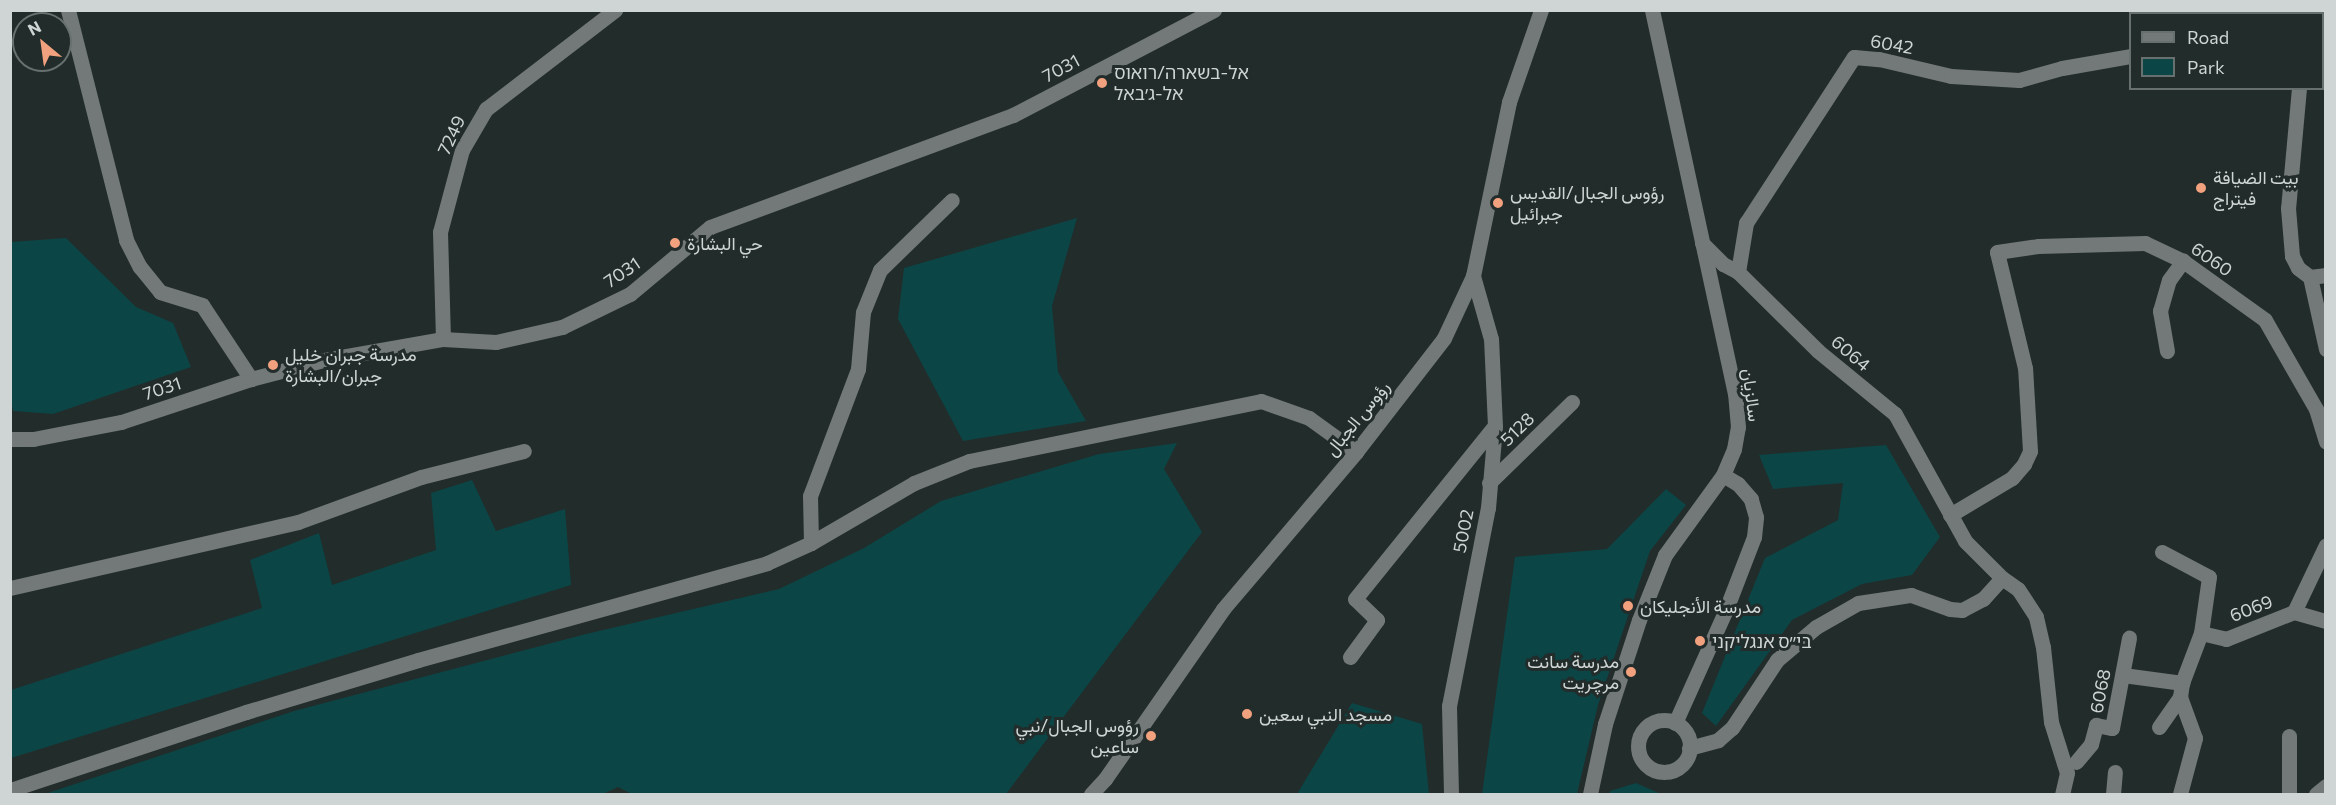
<!DOCTYPE html>
<html>
<head>
<meta charset="utf-8">
<style>
  body { margin:0 }
  #map { position:relative; width:2336px; height:805px; overflow:hidden; background:#222c2b; font-family:Commissioner,Vazirmatn,"Noto Sans Hebrew",sans-serif }
  div>[style] { position:absolute }
  .green>* { inset:0; background:#0c4545 }
  .minor>* { height:15px; margin:-7.5px; padding:0 7.5px; transform-origin:7.5px; border-radius:7.5px; background:#737878 }
  .minor>.ring { margin:-7.5px; padding:0; box-sizing:content-box; background:none; border:15px solid #737878; border-radius:50% }
  .dots>* { width:16px; height:16px; translate:-50% -50%; box-sizing:border-box; border:3px solid #222c2b; border-radius:50% }
  span { translate:-50% -50%; white-space:nowrap; text-align:center; line-height:1.15; -webkit-text-stroke:6px #222c2b; paint-order:stroke }
  .street-label { font-size:18px; color:#cfd5d5 }
  .poi-label { font-size:18px; color:#cfd5d5 }
  .left { translate:0 -50%; text-align:left }
  .right { translate:-100% -50%; text-align:right }
  .frame { position:absolute; inset:0; border:12px solid #cfd5d5; pointer-events:none }
  .legend { position:absolute; left:2129px; top:12px; width:195px; height:78px; box-sizing:border-box; background:#222c2b; border:2px solid #67706f; margin:0; padding:8px 10px; list-style:none; font-size:18px; color:#cfd5d5 }
  .legend li { display:flex; align-items:center; gap:12px; height:30px }
  .legend b { width:30px; border:2px solid #67706f }
  .north { position:absolute; left:12px; top:12px; width:60px; height:60px; box-sizing:border-box; background:#222c2b; border:2px solid #67706f; border-radius:50%; rotate:331deg; font-size:16px; font-weight:700; line-height:24px; text-align:center; color:#cfd5d5 }
  .north::after { content:''; display:block; margin:auto; width:21px; height:27px; background:#f2a17e; clip-path:polygon(50% 0,100% 100%,50% 72%,0 100%) }
</style>
</head>
<body>
<div id="map">
  <div class="green">
    <div style="clip-path:polygon(1077px 218px,1052px 306px,1058px 372px,1086px 421px,963px 441px,898px 319px,904px 268px)"></div>
    <div style="clip-path:polygon(66px 238px,136px 307px,173px 323px,191px 367px,53px 414px,13px 411px,10px 394px,11px 242px)"></div>
    <div style="clip-path:polygon(1177px 443px,1164px 469px,1202px 532px,1006px 794px,632px 794px,618px 787px,603px 794px,45px 794px,294px 711px,586px 634px,779px 589px,864px 548px,941px 501px,1099px 454px)"></div>
    <div style="clip-path:polygon(1886px 445px,1940px 537px,1912px 575px,1862px 584px,1792px 620px,1716px 726px,1702px 713px,1765px 558px,1838px 520px,1843px 483px,1773px 489px,1759px 455px)"></div>
    <div style="clip-path:polygon(472px 480px,496px 531px,565px 509px,571px 585px,11px 758px,11px 690px,262px 608px,250px 560px,319px 533px,332px 585px,436px 550px,431px 493px)"></div>
    <div style="clip-path:polygon(1666px 489px,1686px 505px,1650px 551px,1598px 705px,1577px 794px,1482px 794px,1515px 557px,1607px 549px)"></div>
    <div style="clip-path:polygon(1352px 703px,1422px 724px,1429px 794px,1297px 794px)"></div>
    <div style="clip-path:polygon(1636px 783px,1661px 794px,1609px 794px,1610px 791px)"></div>
  </div>
  <div class="minor">
    <div style="left:68px;top:10px;width:237px;rotate:75.8deg"></div>
    <div style="left:126px;top:240px;width:30px;rotate:63deg"></div>
    <div style="left:140px;top:267px;width:32px;rotate:51deg"></div>
    <div style="left:160px;top:292px;width:44px;rotate:17.2deg"></div>
    <div style="left:202px;top:305px;width:89px;rotate:56.5deg"></div>
    <div style="left:2275px;top:14px;width:7px;rotate:-34deg"></div>
    <div style="left:2307px;top:14px;width:4px;rotate:-90deg"></div>
    <div style="left:2299px;top:88px;width:121px;rotate:95.2deg"></div>
    <div style="left:2288px;top:208px;width:48px;rotate:85.2deg"></div>
    <div style="left:2292px;top:256px;width:13px;rotate:63deg"></div>
    <div style="left:2298px;top:268px;width:15px;rotate:37deg"></div>
    <div style="left:1702px;top:243px;width:30px;rotate:45deg"></div>
    <div style="left:1723px;top:264px;width:17px;rotate:28deg"></div>
    <div style="left:1738px;top:272px;width:112px;rotate:44.6deg"></div>
    <div style="left:1818px;top:351px;width:99px;rotate:39.3deg"></div>
    <div style="left:1895px;top:414px;width:145px;rotate:61.1deg"></div>
    <div style="left:1965px;top:541px;width:52px;rotate:45deg"></div>
    <div style="left:2002px;top:578px;width:19px;rotate:35deg"></div>
    <div style="left:2018px;top:589px;width:33px;rotate:57deg"></div>
    <div style="left:2036px;top:617px;width:31px;rotate:77deg"></div>
    <div style="left:2043px;top:647px;width:75px;rotate:83.9deg"></div>
    <div style="left:2051px;top:722px;width:53px;rotate:72.6deg"></div>
    <div style="left:2067px;top:773px;width:22px;rotate:103deg"></div>
    <div style="left:1738px;top:272px;width:50px;rotate:-80.7deg"></div>
    <div style="left:1746px;top:223px;width:198px;rotate:-57deg"></div>
    <div style="left:1854px;top:57px;width:25px;rotate:5deg"></div>
    <div style="left:1879px;top:59px;width:74px;rotate:13.3deg"></div>
    <div style="left:1951px;top:76px;width:68px;rotate:3.4deg"></div>
    <div style="left:2019px;top:80px;width:45px;rotate:-15.6deg"></div>
    <div style="left:2062px;top:68px;width:69px;rotate:-10deg"></div>
    <div style="left:2326px;top:275px;width:16px;rotate:173deg"></div>
    <div style="left:2310px;top:277px;width:74px;rotate:77.5deg"></div>
    <div style="left:443px;top:339px;width:107px;rotate:-91.6deg"></div>
    <div style="left:440px;top:232px;width:85px;rotate:-75deg"></div>
    <div style="left:462px;top:150px;width:48px;rotate:-59.7deg"></div>
    <div style="left:486px;top:109px;width:163px;rotate:-37.5deg"></div>
    <div style="left:2167px;top:351px;width:41px;rotate:-99.9deg"></div>
    <div style="left:2160px;top:311px;width:32px;rotate:-74deg"></div>
    <div style="left:2169px;top:280px;width:24px;rotate:-54deg"></div>
    <div style="left:10px;top:439px;width:23px"></div>
    <div style="left:33px;top:439px;width:90px;rotate:-10.9deg"></div>
    <div style="left:121px;top:422px;width:137px;rotate:-18.3deg"></div>
    <div style="left:251px;top:379px;width:75px;rotate:-14.6deg"></div>
    <div style="left:324px;top:360px;width:121px;rotate:-10deg"></div>
    <div style="left:443px;top:339px;width:53px;rotate:3.2deg"></div>
    <div style="left:496px;top:342px;width:68px;rotate:-12.8deg"></div>
    <div style="left:562px;top:327px;width:76px;rotate:-25.9deg"></div>
    <div style="left:630px;top:294px;width:104px;rotate:-39.9deg"></div>
    <div style="left:710px;top:227px;width:323px;rotate:-20.3deg"></div>
    <div style="left:1013px;top:115px;width:227px;rotate:-27.6deg"></div>
    <div style="left:1489px;top:483px;width:116px;rotate:-44.3deg"></div>
    <div style="left:1950px;top:515px;width:72px;rotate:-30.8deg"></div>
    <div style="left:2012px;top:478px;width:18px;rotate:-49deg"></div>
    <div style="left:2024px;top:464px;width:14px;rotate:-65deg"></div>
    <div style="left:2030px;top:451px;width:83px;rotate:-93.4deg"></div>
    <div style="left:2025px;top:368px;width:119px;rotate:-103.6deg"></div>
    <div style="left:1997px;top:252px;width:41px;rotate:-8.3deg"></div>
    <div style="left:2038px;top:246px;width:107px;rotate:-1.6deg"></div>
    <div style="left:2145px;top:243px;width:42px;rotate:25.3deg"></div>
    <div style="left:2183px;top:261px;width:101px;rotate:35.7deg"></div>
    <div style="left:2265px;top:320px;width:103px;rotate:60.2deg"></div>
    <div style="left:2316px;top:409px;width:34px;rotate:73deg"></div>
    <div style="left:811px;top:543px;width:47px;rotate:-91.2deg"></div>
    <div style="left:810px;top:496px;width:136px;rotate:-69.3deg"></div>
    <div style="left:858px;top:369px;width:57px;rotate:-85deg"></div>
    <div style="left:863px;top:312px;width:45px;rotate:-68deg"></div>
    <div style="left:880px;top:270px;width:100px;rotate:-44.2deg"></div>
    <div style="left:2162px;top:552px;width:53px;rotate:28deg"></div>
    <div style="left:2209px;top:577px;width:57px;rotate:98.1deg"></div>
    <div style="left:10px;top:588px;width:295px;rotate:-12.9deg"></div>
    <div style="left:298px;top:522px;width:131px;rotate:-20.1deg"></div>
    <div style="left:421px;top:477px;width:106px;rotate:-14.2deg"></div>
    <div style="left:2294px;top:612px;width:33px;rotate:16deg"></div>
    <div style="left:1350px;top:657px;width:46px;rotate:-53.9deg"></div>
    <div style="left:1377px;top:620px;width:30px;rotate:-136deg"></div>
    <div style="left:1355px;top:599px;width:221px;rotate:-51.1deg"></div>
    <div style="left:2123px;top:675px;width:60px;rotate:7.7deg"></div>
    <div class="ring" style="left:1638px;top:720px;width:37px;height:37px"></div>
    <div style="left:1675px;top:723px;width:122px;rotate:-65.8deg"></div>
    <div style="left:1725px;top:612px;width:80px;rotate:-68.9deg"></div>
    <div style="left:1754px;top:537px;width:20px;rotate:-84deg"></div>
    <div style="left:1756px;top:517px;width:19px;rotate:-106deg"></div>
    <div style="left:1751px;top:499px;width:20px;rotate:-131deg"></div>
    <div style="left:1738px;top:484px;width:17px;rotate:-149deg"></div>
    <div style="left:2159px;top:727px;width:37px;rotate:-55deg"></div>
    <div style="left:2180px;top:697px;width:14px;rotate:-82deg"></div>
    <div style="left:2182px;top:683px;width:53px;rotate:-69.2deg"></div>
    <div style="left:2201px;top:633px;width:26px;rotate:13deg"></div>
    <div style="left:2226px;top:639px;width:73px;rotate:-21.7deg"></div>
    <div style="left:2294px;top:612px;width:74px;rotate:-64.5deg"></div>
    <div style="left:2289px;top:736px;width:58px;rotate:90deg"></div>
    <div style="left:1689px;top:748px;width:30px;rotate:-15deg"></div>
    <div style="left:1718px;top:740px;width:18px;rotate:-41deg"></div>
    <div style="left:1732px;top:728px;width:82px;rotate:-56.5deg"></div>
    <div style="left:1777px;top:660px;width:51px;rotate:-40.2deg"></div>
    <div style="left:1816px;top:627px;width:48px;rotate:-29.7deg"></div>
    <div style="left:1858px;top:603px;width:54px;rotate:-8.6deg"></div>
    <div style="left:1911px;top:595px;width:41px;rotate:19.7deg"></div>
    <div style="left:1950px;top:609px;width:12px;rotate:5deg"></div>
    <div style="left:1962px;top:610px;width:24px;rotate:-28deg"></div>
    <div style="left:1983px;top:599px;width:28px;rotate:-48deg"></div>
    <div style="left:2076px;top:762px;width:23px;rotate:-50deg"></div>
    <div style="left:2091px;top:744px;width:20px;rotate:-75deg"></div>
    <div style="left:2096px;top:725px;width:16px;rotate:11deg"></div>
    <div style="left:2112px;top:728px;width:92px;rotate:-79.3deg"></div>
    <div style="left:10px;top:790px;width:249px;rotate:-18.3deg"></div>
    <div style="left:246px;top:712px;width:180px;rotate:-16.8deg"></div>
    <div style="left:418px;top:660px;width:362px;rotate:-15.5deg"></div>
    <div style="left:767px;top:563px;width:48px;rotate:-24.4deg"></div>
    <div style="left:811px;top:543px;width:119px;rotate:-30.2deg"></div>
    <div style="left:914px;top:483px;width:59px;rotate:-21.8deg"></div>
    <div style="left:969px;top:461px;width:298px;rotate:-11.6deg"></div>
    <div style="left:1261px;top:401px;width:51px;rotate:19.5deg"></div>
    <div style="left:1309px;top:418px;width:58px;rotate:35.9deg"></div>
    <div style="left:1091px;top:794px;width:21px;rotate:-47deg"></div>
    <div style="left:1105px;top:779px;width:207px;rotate:-55.2deg"></div>
    <div style="left:1223px;top:609px;width:206px;rotate:-49.7deg"></div>
    <div style="left:1356px;top:452px;width:144px;rotate:-52.3deg"></div>
    <div style="left:1444px;top:338px;width:68px;rotate:-64.9deg"></div>
    <div style="left:1473px;top:276px;width:178px;rotate:-78.3deg"></div>
    <div style="left:1509px;top:102px;width:97px;rotate:-70.8deg"></div>
    <div style="left:1451px;top:794px;width:88px;rotate:-91.3deg"></div>
    <div style="left:1449px;top:706px;width:202px;rotate:-78.9deg"></div>
    <div style="left:1488px;top:508px;width:82px;rotate:-85.1deg"></div>
    <div style="left:1495px;top:426px;width:87px;rotate:-92.6deg"></div>
    <div style="left:1491px;top:339px;width:66px;rotate:-105.9deg"></div>
    <div style="left:1590px;top:794px;width:72px;rotate:-77.9deg"></div>
    <div style="left:1605px;top:724px;width:109px;rotate:-71.9deg"></div>
    <div style="left:1639px;top:620px;width:70px;rotate:-68.2deg"></div>
    <div style="left:1665px;top:555px;width:99px;rotate:-54.1deg"></div>
    <div style="left:1723px;top:475px;width:28px;rotate:-67deg"></div>
    <div style="left:1734px;top:449px;width:22px;rotate:-80deg"></div>
    <div style="left:1738px;top:427px;width:33px;rotate:-95deg"></div>
    <div style="left:1735px;top:394px;width:393px;rotate:-102.2deg"></div>
    <div style="left:2113px;top:794px;width:22px;rotate:-85deg"></div>
    <div style="left:2180px;top:794px;width:58px;rotate:-75deg"></div>
    <div style="left:2195px;top:738px;width:44px;rotate:-110.1deg"></div>
    <div style="left:2316px;top:794px;width:13px;rotate:-39deg"></div>
  </div>
  <div class="dots">
    <div style="left:1102px;top:83px;background:#f2a17e"></div>
    <div style="left:2201px;top:188px;background:#f2a17e"></div>
    <div style="left:1498px;top:203px;background:#f2a17e"></div>
    <div style="left:675px;top:243px;background:#f2a17e"></div>
    <div style="left:273px;top:365px;background:#f2a17e"></div>
    <div style="left:1628px;top:606px;background:#f2a17e"></div>
    <div style="left:1700px;top:641px;background:#f2a17e"></div>
    <div style="left:1631px;top:672px;background:#f2a17e"></div>
    <div style="left:1247px;top:714px;background:#f2a17e"></div>
    <div style="left:1151px;top:736px;background:#f2a17e"></div>
  </div>
  <div class="street-label">
    <span style="left:1892px;top:44px;rotate:10deg">6042</span>
    <span style="left:1061px;top:68px;rotate:-28deg">7031</span>
    <span style="left:451px;top:135px;rotate:-65deg">7249</span>
    <span style="left:2212px;top:259px;rotate:34deg">6060</span>
    <span style="left:622px;top:272px;rotate:-34deg">7031</span>
    <span style="left:1851px;top:353px;rotate:40deg">6064</span>
    <span style="left:162px;top:388px;rotate:-18deg">7031</span>
    <span style="left:1752px;top:395px;rotate:83deg">سالزيان</span>
    <span style="left:1357px;top:418px;rotate:-51deg">رؤوس الجبال</span>
    <span style="left:1517px;top:429px;rotate:-44deg">5128</span>
    <span style="left:1463px;top:531px;rotate:-79deg">5002</span>
    <span style="left:2251px;top:608px;rotate:-21deg">6069</span>
    <span style="left:2100px;top:691px;rotate:-79deg">6068</span>
  </div>
  <div class="poi-label">
    <span class="left" style="left:1114px;top:83px">אל-בשארה/רואוס<br>אל-ג׳באל</span>
    <span class="left" style="left:2213px;top:188px">بيت الضيافة<br>فيتراج</span>
    <span class="left" style="left:1510px;top:203px">رؤوس الجبال/القديس<br>جبرائيل</span>
    <span class="left" style="left:687px;top:243px">حي البشارة</span>
    <span class="left" style="left:285px;top:365px">مدرسة جبران خليل<br>جبران/البشارة</span>
    <span class="left" style="left:1640px;top:606px">مدرسة الأنجليكان</span>
    <span class="left" style="left:1712px;top:641px">בי״ס אנגליקני</span>
    <span class="right" style="left:1619px;top:672px">مدرسة سانت<br>مرچريت</span>
    <span class="left" style="left:1259px;top:714px">مسجد النبي سعين</span>
    <span class="right" style="left:1139px;top:736px">رؤوس الجبال/نبي<br>ساعين</span>
  </div>
  <div class="frame"></div>
  <ul class="legend">
  <li><b style="height:8px;background:#737878"></b>Road</li>
  <li><b style="height:16px;background:#0c4545"></b>Park</li>
  </ul>
  <div class="north">N</div>
</div>
</body>
</html>
